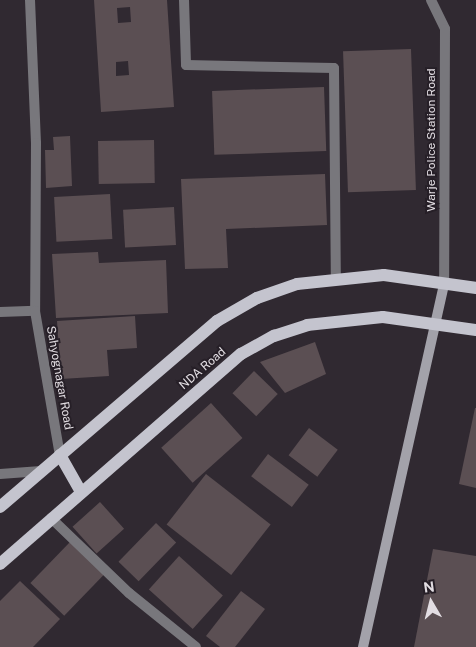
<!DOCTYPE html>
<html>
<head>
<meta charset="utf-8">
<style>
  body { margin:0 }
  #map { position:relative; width:476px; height:647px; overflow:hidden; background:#302931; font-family:"Public Sans",sans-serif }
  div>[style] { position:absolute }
  .building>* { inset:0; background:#5b4f53; transform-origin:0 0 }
  .lane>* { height:10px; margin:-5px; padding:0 5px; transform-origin:5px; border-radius:5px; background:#78777c }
  .street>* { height:10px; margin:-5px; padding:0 5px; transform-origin:5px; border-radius:5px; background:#78777c }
  .secondary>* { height:10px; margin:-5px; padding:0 5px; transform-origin:5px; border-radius:5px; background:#a3a2aa }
  .primary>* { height:12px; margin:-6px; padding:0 6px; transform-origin:6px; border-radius:6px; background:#c4c4ce }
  span { translate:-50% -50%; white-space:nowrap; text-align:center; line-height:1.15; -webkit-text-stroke:4px #261f27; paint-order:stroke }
  .street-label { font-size:12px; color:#e2dde2 }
  .north { position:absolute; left:406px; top:577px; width:50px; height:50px; -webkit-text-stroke:4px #261f27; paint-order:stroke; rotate:352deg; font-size:14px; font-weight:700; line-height:20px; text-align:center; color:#e2dde2 }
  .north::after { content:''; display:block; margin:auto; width:18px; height:22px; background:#e2dde2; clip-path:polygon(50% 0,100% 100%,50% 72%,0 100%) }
</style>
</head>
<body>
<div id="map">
  <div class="building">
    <div style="clip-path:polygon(evenodd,94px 0,167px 0,174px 107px,101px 112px,94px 0,130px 7px,131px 22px,118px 23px,117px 8px,130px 7px,94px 0,128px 61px,129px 75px,116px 76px,116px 62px,128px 61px)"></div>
    <div style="left:411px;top:49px;width:141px;height:68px;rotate:88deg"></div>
    <div style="left:324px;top:87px;width:64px;height:112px;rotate:88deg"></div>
    <div style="clip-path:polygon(70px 136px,72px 186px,46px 188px,45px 150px,54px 150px,53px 137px)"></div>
    <div style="left:154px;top:140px;width:43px;height:56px;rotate:89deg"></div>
    <div style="clip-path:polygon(325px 174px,327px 225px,226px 229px,228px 268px,185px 269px,181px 179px)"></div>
    <div style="left:110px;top:194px;width:45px;height:56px;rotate:87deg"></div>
    <div style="left:174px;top:207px;width:38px;height:51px;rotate:87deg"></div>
    <div style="clip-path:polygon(98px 252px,99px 263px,166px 260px,168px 313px,56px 318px,52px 254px)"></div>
    <div style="clip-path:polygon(135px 316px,137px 348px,107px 350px,109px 376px,61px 379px,57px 321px)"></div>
    <div style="clip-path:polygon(315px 342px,326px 374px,285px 393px,260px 362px)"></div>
    <div style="left:254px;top:371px;width:33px;height:31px;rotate:44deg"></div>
    <div style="left:211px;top:403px;width:47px;height:67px;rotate:48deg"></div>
    <div style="clip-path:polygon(475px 408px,476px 408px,476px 488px,459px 484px)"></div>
    <div style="left:309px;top:428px;width:36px;height:34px;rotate:37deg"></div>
    <div style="left:268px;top:454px;width:51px;height:28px;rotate:37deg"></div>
    <div style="left:206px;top:474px;width:82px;height:64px;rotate:38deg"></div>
    <div style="left:100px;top:502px;width:36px;height:37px;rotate:48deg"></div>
    <div style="left:156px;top:523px;width:28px;height:54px;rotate:44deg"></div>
    <div style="left:70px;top:542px;width:47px;height:57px;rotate:44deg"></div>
    <div style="clip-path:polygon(433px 549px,476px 556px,476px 647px,414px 647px)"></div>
    <div style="left:179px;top:556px;width:59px;height:45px;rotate:42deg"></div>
    <div style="clip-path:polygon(20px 581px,60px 619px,33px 647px,0 647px,0 601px)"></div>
    <div style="clip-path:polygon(241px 591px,265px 609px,235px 647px,220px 647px,206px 636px)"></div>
  </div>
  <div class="lane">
    <div style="left:51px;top:518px;width:108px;rotate:43.9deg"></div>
    <div style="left:129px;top:593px;width:86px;rotate:38.9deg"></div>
  </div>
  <div class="street">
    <div style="left:30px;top:0;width:143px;rotate:87.6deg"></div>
    <div style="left:36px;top:143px;width:168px;rotate:90.3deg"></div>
    <div style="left:184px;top:0;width:65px;rotate:88.2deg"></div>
    <div style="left:186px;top:65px;width:148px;rotate:1.2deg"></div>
    <div style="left:334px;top:68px;width:211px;rotate:89.5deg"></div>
    <div style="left:431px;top:0;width:32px;rotate:64deg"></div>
    <div style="left:445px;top:29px;width:255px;rotate:90.2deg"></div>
    <div style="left:0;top:312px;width:35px;rotate:-2deg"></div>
    <div style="left:35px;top:311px;width:146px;rotate:80.2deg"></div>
    <div style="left:0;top:474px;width:41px;rotate:-4.2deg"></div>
  </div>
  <div class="secondary">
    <div style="left:363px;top:647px;width:372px;rotate:-77.4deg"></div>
  </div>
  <div class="primary">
    <div style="left:60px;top:455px;width:43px;rotate:60.4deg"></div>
    <div style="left:0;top:507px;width:286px;rotate:-40.6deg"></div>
    <div style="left:217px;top:321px;width:46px;rotate:-29.9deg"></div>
    <div style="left:257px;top:298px;width:42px;rotate:-19.3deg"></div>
    <div style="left:297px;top:284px;width:87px;rotate:-5.9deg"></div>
    <div style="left:384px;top:275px;width:93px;rotate:8deg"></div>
    <div style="left:0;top:564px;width:320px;rotate:-41.1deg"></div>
    <div style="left:241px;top:354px;width:38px;rotate:-29deg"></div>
    <div style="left:274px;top:336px;width:35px;rotate:-18deg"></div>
    <div style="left:307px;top:325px;width:76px;rotate:-6deg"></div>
    <div style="left:383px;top:317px;width:94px;rotate:8deg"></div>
  </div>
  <div class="street-label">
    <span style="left:432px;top:140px;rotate:-90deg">Warje Police Station Road</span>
    <span style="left:203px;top:369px;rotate:-41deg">NDA Road</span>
    <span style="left:59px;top:378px;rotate:80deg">Sahyognagar Road</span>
  </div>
  <div class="north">N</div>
</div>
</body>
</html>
